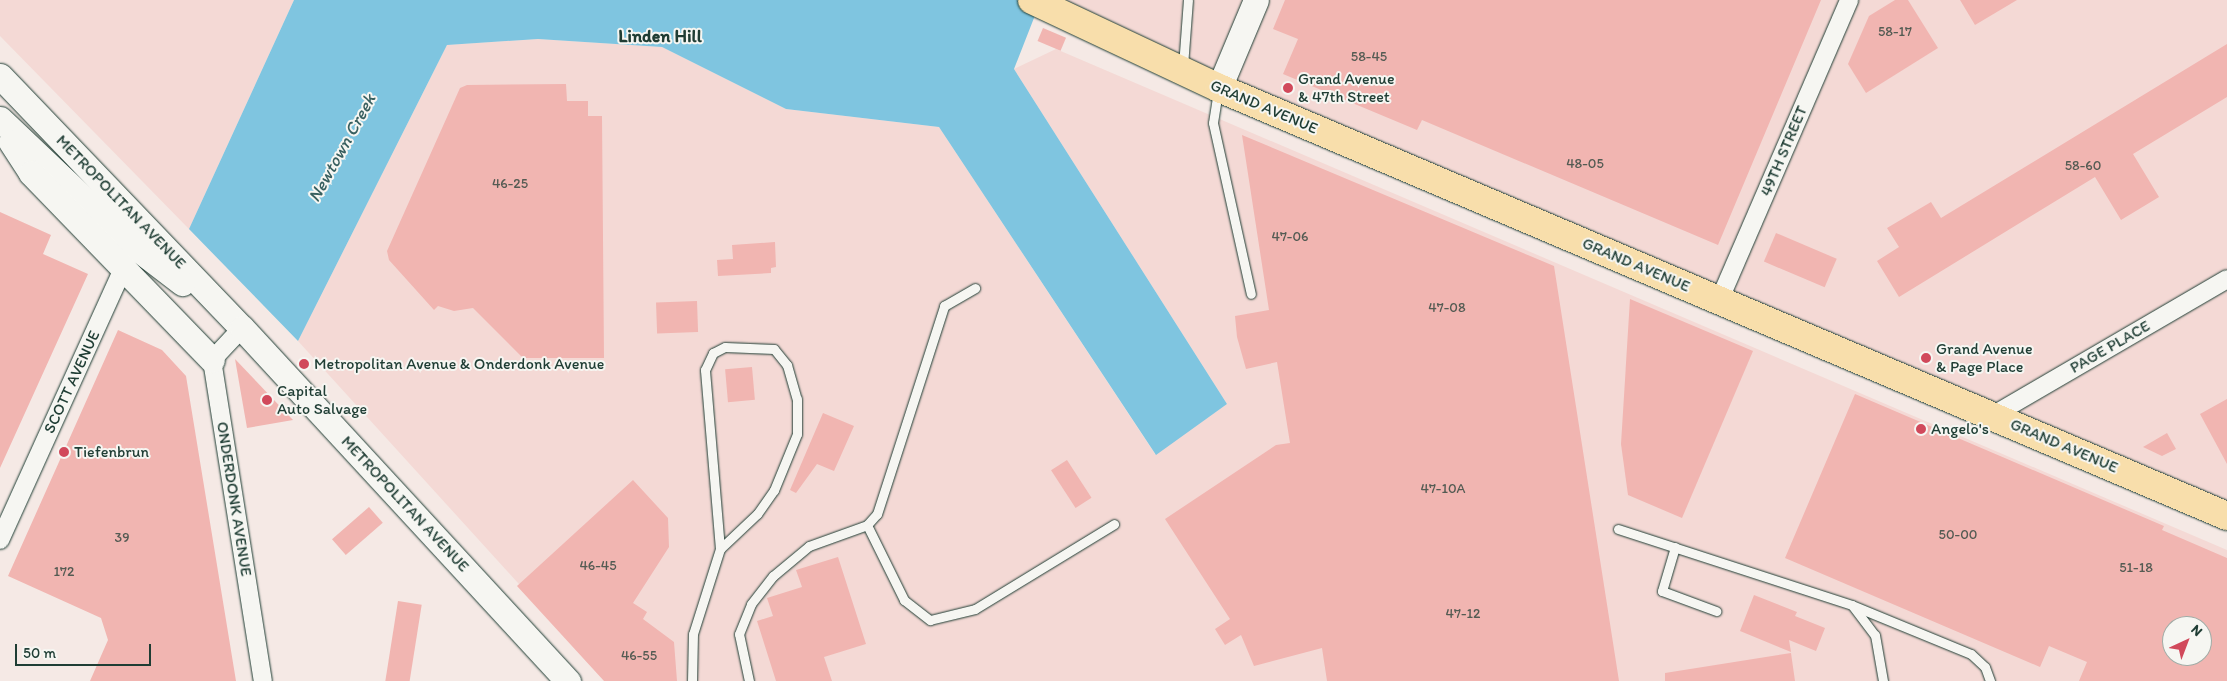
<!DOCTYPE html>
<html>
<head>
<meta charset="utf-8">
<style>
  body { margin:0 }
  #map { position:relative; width:2227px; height:681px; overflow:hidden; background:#f5e9e5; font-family:Itim,sans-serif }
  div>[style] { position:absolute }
  .built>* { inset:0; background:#f4d9d5 }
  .water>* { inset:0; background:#7fc5e0 }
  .building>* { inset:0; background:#f1b5b1; transform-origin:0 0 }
  .roads { filter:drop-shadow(0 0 1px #1f3d34) drop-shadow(0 0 1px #1f3d34) }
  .lane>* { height:9px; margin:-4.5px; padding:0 4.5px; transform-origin:4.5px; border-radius:4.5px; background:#f6f6f2 }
  .street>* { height:18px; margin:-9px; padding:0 9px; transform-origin:9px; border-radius:9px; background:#f6f6f2 }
  .secondary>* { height:25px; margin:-12.5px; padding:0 12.5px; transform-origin:12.5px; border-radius:12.5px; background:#f6f6f2 }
  .primary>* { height:28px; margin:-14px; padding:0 14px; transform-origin:14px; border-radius:14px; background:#f8deab }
  .dots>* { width:14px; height:14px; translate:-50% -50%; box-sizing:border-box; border:2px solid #f6f6f2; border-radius:50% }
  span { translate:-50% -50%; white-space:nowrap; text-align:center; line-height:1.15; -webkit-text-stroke:4px #f6f6f2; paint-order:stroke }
  .number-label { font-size:14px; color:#545b53 }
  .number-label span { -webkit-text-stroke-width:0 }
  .poi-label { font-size:16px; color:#1f3d34 }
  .left { translate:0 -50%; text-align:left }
  .street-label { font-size:16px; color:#1f3d34 }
  .neighbourhood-label { font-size:18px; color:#1f3d34; font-weight:700 }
  .water-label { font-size:18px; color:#375f5f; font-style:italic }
  .north { position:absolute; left:2162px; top:616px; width:50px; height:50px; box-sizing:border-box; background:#f6f6f2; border:1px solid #a0aca6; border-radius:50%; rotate:43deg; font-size:14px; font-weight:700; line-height:20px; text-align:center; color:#1f3d34 }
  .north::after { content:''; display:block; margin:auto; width:18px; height:22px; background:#d1495b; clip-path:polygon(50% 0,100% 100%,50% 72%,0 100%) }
  .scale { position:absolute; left:15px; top:644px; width:136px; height:22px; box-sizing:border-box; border:2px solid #1f3d34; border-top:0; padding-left:6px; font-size:15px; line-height:18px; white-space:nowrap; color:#1f3d34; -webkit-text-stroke:4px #f6f6f2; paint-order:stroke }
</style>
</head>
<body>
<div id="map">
  <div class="built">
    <div style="clip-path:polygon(0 0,294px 0,189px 229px,0 36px)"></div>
    <div style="clip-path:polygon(1051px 0,2227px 0,2227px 516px)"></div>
    <div style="clip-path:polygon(evenodd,538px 39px,662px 47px,786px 109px,939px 127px,1155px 454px,1227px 404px,1014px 69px,1056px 49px,2227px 550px,2227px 681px,607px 681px,298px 341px,447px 45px,538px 39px,2172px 626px,2202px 626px,2202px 656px,2172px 656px,2172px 626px)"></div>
  </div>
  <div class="water">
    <div style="clip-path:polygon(294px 0,1041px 0,1014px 69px,1227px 404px,1156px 455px,939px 127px,786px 109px,662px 47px,538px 39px,447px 45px,298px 341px,189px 229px)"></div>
  </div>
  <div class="building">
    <div style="clip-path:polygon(1285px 0,1821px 0,1718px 245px,1422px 120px,1417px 130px,1283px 74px,1298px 39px,1273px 29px)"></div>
    <div style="clip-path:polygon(1895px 0,1908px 0,1938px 48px,1866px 93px,1848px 64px,1869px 16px)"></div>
    <div style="clip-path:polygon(1960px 0,2017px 0,1975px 25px)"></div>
    <div style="left:1043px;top:28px;width:25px;height:14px;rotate:23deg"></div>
    <div style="clip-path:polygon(2227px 44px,2227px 97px,2133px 154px,2159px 197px,2121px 220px,2095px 177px,1899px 297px,1877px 261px,1899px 247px,1887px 228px,1931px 202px,1941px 218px)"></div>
    <div style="clip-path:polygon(566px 84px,567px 101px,588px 101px,588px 116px,602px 116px,604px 358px,523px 358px,473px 308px,454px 311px,438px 306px,434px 310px,389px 260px,387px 251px,460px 88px,467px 85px)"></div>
    <div style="clip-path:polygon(1242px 135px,1554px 266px,1619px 681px,1327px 681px,1322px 648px,1254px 666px,1241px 635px,1225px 645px,1215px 629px,1230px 619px,1165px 519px,1276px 445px,1290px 443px,1277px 362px,1246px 369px,1237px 337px,1235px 316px,1269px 310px)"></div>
    <div style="clip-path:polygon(0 212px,51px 235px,43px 254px,88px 274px,0 468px)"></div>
    <div style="left:1776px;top:233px;width:66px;height:31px;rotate:23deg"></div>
    <div style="clip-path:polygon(775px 242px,776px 267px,771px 268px,771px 273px,718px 276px,717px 260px,733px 259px,732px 245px)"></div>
    <div style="clip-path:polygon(1630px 299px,1753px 351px,1682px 518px,1628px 495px,1621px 444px)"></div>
    <div style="left:697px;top:301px;width:31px;height:41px;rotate:88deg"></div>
    <div style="clip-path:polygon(118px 330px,162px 350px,186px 376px,236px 681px,90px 681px,108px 640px,101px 618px,8px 576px)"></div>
    <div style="clip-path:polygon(235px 359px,293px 420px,247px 428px)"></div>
    <div style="left:752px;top:367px;width:33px;height:27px;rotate:85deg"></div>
    <div style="clip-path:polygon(evenodd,1855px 394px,2164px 526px,2162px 530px,2227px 558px,2227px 681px,2079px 681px,2087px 662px,2049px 646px,2040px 667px,1785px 558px,1855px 394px,2172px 626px,2202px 626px,2202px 656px,2172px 656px,2172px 626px)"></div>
    <div style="clip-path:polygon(2227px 399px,2227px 464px,2200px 414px)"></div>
    <div style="clip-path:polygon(823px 413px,854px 426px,834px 471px,817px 464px,796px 493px,790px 490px)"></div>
    <div style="clip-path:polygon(2167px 433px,2176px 449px,2162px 456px,2143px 447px)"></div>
    <div style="left:1067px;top:460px;width:45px;height:19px;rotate:57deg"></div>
    <div style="clip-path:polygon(633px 480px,668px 518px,669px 547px,633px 603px,647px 612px,643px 619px,674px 642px,677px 681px,604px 681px,517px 586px)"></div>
    <div style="left:369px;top:507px;width:21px;height:49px;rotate:49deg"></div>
    <div style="clip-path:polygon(838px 557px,866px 644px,824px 657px,832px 681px,776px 681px,757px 621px,773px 616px,767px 598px,802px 587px,796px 570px)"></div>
    <div style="clip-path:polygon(1754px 595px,1797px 612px,1795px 616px,1825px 628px,1816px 651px,1789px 640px,1791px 652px,1740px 631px)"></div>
    <div style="left:398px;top:601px;width:24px;height:81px;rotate:9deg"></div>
    <div style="clip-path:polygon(1791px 653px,1795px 681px,1665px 681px,1665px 673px)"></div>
  </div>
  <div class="roads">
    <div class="lane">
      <div style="left:1183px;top:66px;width:66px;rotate:-85.7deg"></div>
      <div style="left:1218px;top:91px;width:32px;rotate:99deg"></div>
      <div style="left:1213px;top:123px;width:175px;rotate:77.5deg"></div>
      <div style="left:867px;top:525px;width:84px;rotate:63.7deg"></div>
      <div style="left:904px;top:600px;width:33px;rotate:38deg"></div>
      <div style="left:930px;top:620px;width:46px;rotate:-13.7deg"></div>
      <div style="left:975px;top:609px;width:163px;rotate:-31.4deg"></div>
      <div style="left:1618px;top:529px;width:246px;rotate:18deg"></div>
      <div style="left:1852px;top:605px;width:38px;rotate:53deg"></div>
      <div style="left:1875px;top:635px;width:47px;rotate:80.1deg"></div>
      <div style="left:1675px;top:547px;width:46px;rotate:106.5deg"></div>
      <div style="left:1662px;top:591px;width:58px;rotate:20.3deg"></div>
      <div style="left:1854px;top:606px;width:126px;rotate:22.3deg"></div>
      <div style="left:1971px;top:654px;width:19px;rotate:43deg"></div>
      <div style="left:1985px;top:667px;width:15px;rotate:70deg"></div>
      <div style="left:692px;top:681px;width:47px;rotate:-88.8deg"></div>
      <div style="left:693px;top:634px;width:89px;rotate:-72.4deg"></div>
      <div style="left:720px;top:549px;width:180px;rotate:-94.8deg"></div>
      <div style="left:705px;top:370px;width:19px;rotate:-65deg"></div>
      <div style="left:713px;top:353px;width:13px;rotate:-27deg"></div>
      <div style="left:725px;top:347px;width:49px;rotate:2.3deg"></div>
      <div style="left:774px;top:349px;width:21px;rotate:51deg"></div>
      <div style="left:787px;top:365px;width:35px;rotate:74deg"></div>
      <div style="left:797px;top:399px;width:35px;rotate:90deg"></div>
      <div style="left:797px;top:434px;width:61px;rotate:112.3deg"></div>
      <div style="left:774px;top:490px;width:29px;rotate:125deg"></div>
      <div style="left:757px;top:514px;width:51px;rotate:136.6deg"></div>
      <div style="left:749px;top:681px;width:48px;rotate:-102deg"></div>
      <div style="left:739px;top:634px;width:32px;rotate:-68deg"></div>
      <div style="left:751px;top:604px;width:36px;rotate:-52deg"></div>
      <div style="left:773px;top:576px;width:47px;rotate:-39.8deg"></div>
      <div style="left:809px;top:546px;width:62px;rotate:-19.9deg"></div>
      <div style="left:867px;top:525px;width:15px;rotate:-48deg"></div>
      <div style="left:877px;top:514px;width:219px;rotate:-72.1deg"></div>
      <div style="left:944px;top:306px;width:36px;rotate:-30deg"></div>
    </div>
    <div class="street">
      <div style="left:1719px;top:301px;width:328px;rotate:-66.6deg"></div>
      <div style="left:242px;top:328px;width:44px;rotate:133.2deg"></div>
      <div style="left:212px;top:360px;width:325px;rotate:81deg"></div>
      <div style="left:1992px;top:416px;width:272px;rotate:-30.2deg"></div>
      <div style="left:0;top:540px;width:307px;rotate:-65.6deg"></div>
    </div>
    <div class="secondary">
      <div style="left:0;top:76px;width:349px;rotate:46.2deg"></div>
      <div style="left:242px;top:328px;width:481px;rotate:47.3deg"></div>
      <div style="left:1219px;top:88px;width:95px;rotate:-67.2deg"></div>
      <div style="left:0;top:119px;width:185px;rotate:43.5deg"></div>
      <div style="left:134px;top:246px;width:61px;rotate:37.6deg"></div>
      <div style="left:11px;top:142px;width:37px;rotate:57deg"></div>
      <div style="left:31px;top:173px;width:260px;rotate:45.9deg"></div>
    </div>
    <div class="primary">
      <div style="left:1032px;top:0;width:207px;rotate:25.2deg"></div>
      <div style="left:1219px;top:88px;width:1095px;rotate:23.01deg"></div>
    </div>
  </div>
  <div class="dots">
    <div style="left:1288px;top:88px;background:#d1495b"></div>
    <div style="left:1926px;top:358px;background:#d1495b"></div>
    <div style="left:304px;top:364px;background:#d1495b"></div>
    <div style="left:267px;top:400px;background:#d1495b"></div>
    <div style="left:1921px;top:429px;background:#d1495b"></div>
    <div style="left:64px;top:452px;background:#d1495b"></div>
  </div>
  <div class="number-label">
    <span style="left:1895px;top:32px">58-17</span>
    <span style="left:1369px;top:57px">58-45</span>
    <span style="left:1585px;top:164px">48-05</span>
    <span style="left:2083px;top:166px">58-60</span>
    <span style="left:510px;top:184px">46-25</span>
    <span style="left:1290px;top:237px">47-06</span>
    <span style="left:1447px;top:308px">47-08</span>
    <span style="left:1443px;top:489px">47-10A</span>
    <span style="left:1958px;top:535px">50-00</span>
    <span style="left:122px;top:538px">39</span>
    <span style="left:598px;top:566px">46-45</span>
    <span style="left:2136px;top:568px">51-18</span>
    <span style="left:64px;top:572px">172</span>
    <span style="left:1463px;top:614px">47-12</span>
    <span style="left:639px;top:656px">46-55</span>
  </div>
  <div class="poi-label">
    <span class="left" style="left:1298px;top:88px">Grand Avenue<br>&amp; 47th Street</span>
    <span class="left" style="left:1936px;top:358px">Grand Avenue<br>&amp; Page Place</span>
    <span class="left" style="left:314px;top:364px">Metropolitan Avenue &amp; Onderdonk Avenue</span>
    <span class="left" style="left:277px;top:400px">Capital<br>Auto Salvage</span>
    <span class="left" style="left:1931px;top:429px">Angelo's</span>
    <span class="left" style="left:74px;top:452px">Tiefenbrun</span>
  </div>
  <div class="street-label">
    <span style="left:1264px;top:107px;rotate:23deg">GRAND AVENUE</span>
    <span style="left:1784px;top:151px;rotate:-67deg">49TH STREET</span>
    <span style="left:121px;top:202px;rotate:46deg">METROPOLITAN AVENUE</span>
    <span style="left:1636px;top:265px;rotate:23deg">GRAND AVENUE</span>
    <span style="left:2110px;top:347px;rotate:-30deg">PAGE PLACE</span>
    <span style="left:72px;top:382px;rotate:-65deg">SCOTT AVENUE</span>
    <span style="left:2064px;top:446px;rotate:23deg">GRAND AVENUE</span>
    <span style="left:234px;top:499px;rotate:81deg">ONDERDONK AVENUE</span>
    <span style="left:405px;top:504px;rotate:47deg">METROPOLITAN AVENUE</span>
  </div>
  <div class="neighbourhood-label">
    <span style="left:660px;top:36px">Linden Hill</span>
  </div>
  <div class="water-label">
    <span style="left:342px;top:148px;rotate:-61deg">Newtown Creek</span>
  </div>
  <div class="north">N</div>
  <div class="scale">50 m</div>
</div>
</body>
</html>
